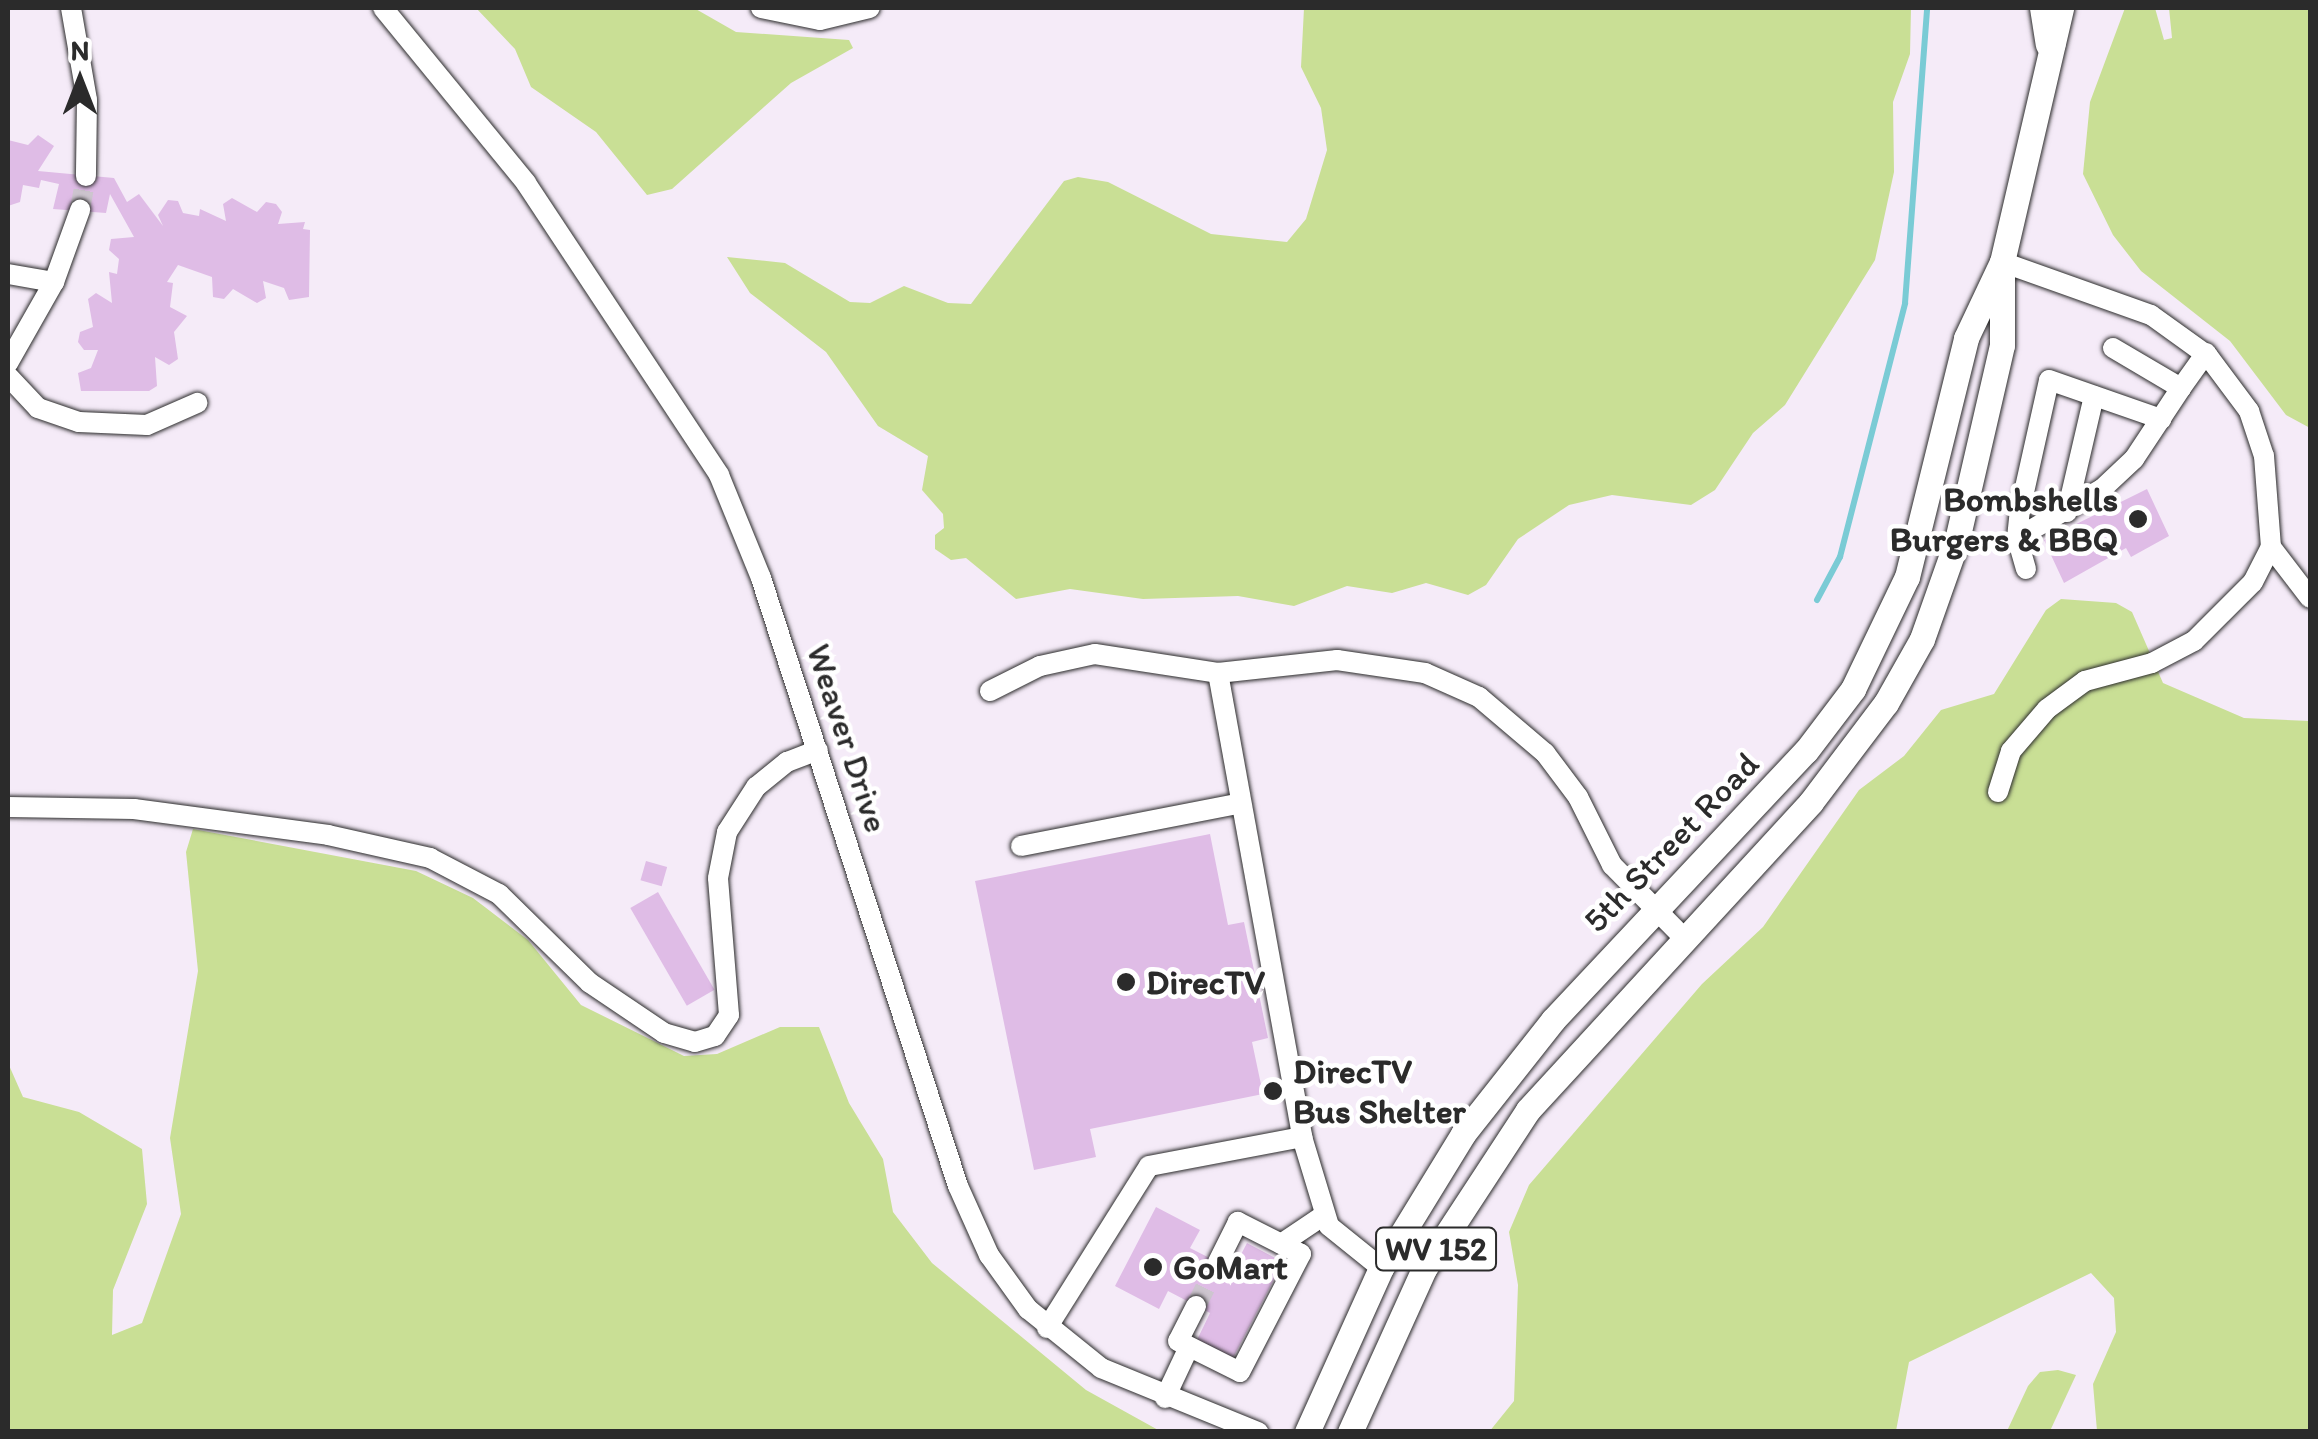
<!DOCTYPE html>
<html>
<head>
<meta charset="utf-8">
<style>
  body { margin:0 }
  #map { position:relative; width:2318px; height:1439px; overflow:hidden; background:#f5ebf8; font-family:Itim,sans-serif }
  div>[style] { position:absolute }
  .green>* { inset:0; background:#c9df95 }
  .stream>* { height:6px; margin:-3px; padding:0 3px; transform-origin:3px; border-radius:3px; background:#7acbd5 }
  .building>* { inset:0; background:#dfbce6; transform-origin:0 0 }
  .minor-tunnel>* { height:20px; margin-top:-10px; transform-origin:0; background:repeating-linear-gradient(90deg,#cdc5cf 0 20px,transparent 0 30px) }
  .roads { filter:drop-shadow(0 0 2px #2b2b2b) drop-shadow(0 0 2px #2b2b2b) }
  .minor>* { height:20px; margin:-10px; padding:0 10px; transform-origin:10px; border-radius:10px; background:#fff }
  .major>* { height:25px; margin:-12.5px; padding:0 12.5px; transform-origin:12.5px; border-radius:12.5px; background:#fff }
  .highway>* { height:30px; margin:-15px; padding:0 15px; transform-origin:15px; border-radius:15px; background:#fff }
  .dots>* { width:28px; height:28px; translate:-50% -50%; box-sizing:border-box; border:5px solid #fff; border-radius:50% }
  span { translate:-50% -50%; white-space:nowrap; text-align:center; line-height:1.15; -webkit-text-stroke:9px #fff; paint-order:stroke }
  .shield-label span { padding:2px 8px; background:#fff; border:2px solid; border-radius:8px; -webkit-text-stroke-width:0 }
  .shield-label { font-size:32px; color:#2b2b2b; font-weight:700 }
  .poi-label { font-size:35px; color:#2b2b2b; font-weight:700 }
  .right { translate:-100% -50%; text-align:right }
  .left { translate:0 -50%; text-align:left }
  .street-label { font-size:35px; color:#2b2b2b }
  .frame { position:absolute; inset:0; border:10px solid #2b2b2b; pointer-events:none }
  .north { position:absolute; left:30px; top:30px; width:100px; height:100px; -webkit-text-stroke:8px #fff; paint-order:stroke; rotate:0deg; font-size:28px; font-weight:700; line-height:40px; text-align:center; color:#2b2b2b }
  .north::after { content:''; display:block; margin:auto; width:35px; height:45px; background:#2b2b2b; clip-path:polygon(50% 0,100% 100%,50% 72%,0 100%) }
</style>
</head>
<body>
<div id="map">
  <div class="green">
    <div style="clip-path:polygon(476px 8px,694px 8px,736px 32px,849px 40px,853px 48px,791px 83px,672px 189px,647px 195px,596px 132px,531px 87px,515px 49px)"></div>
    <div style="clip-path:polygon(1304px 8px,1911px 8px,1910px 54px,1893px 102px,1894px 172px,1875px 260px,1785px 405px,1753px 433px,1715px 490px,1691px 505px,1612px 495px,1569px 505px,1518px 539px,1486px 585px,1468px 595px,1426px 583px,1392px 593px,1347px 586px,1294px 606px,1238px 596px,1143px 599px,1070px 589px,1016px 599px,966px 558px,951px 560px,935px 549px,935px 535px,944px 528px,943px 514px,922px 490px,928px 456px,878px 426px,826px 352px,750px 293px,727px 257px,785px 263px,850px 302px,870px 303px,904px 286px,948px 303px,971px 304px,1064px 181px,1078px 177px,1108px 182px,1211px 234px,1287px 242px,1306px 219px,1327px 150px,1321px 108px,1301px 67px)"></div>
    <div style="clip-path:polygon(2125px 8px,2155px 8px,2164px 40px,2172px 38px,2169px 8px,2310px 8px,2310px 428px,2286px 415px,2230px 341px,2141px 271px,2113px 235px,2083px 174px,2090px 102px)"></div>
    <div style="clip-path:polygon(2061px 599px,2116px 603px,2132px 612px,2163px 683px,2244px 718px,2310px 721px,2310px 1431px,2097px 1431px,2093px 1384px,2116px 1332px,2114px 1298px,2091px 1273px,1909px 1362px,1896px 1431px,1489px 1432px,1514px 1401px,1518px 1285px,1509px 1232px,1529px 1185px,1702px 984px,1763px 927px,1859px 790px,1904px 756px,1941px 710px,1994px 694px,2046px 610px)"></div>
    <div style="clip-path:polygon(193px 829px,416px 871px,473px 898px,528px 940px,581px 1005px,684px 1056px,717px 1054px,780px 1027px,819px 1027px,849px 1103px,883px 1159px,893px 1212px,932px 1263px,1086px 1390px,1160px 1431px,8px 1431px,8px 1063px,23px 1097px,79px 1112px,142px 1149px,147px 1204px,113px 1290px,112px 1335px,142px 1323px,181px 1214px,170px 1138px,198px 971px,186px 852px)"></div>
    <div style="clip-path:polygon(2058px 1370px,2076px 1375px,2050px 1431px,2007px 1431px,2028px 1386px,2040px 1372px)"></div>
  </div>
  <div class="stream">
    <div style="left:1817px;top:600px;width:49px;rotate:-61.9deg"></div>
    <div style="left:1840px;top:557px;width:262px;rotate:-75.6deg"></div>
    <div style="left:1905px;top:303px;width:296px;rotate:-85.7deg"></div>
  </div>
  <div class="building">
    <div style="clip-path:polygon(38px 135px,54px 146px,38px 171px,114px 178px,127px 202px,139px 194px,163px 226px,158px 215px,168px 200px,178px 201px,183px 213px,199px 216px,200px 209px,226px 221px,223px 204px,232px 198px,257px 212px,266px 202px,276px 204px,282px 212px,278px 224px,305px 222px,303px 229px,310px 230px,309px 297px,289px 300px,284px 288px,263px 281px,266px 298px,257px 303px,233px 289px,224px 299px,213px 297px,212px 277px,178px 265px,167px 282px,173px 283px,170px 307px,187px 316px,174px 332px,178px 359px,169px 365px,155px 357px,157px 386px,149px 391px,81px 391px,78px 373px,91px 368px,98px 350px,84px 350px,78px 342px,80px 332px,93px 327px,88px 299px,96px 293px,112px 303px,109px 272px,117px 274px,119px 259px,109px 250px,111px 239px,134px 237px,110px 194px,106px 213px,53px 209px,59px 184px,41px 180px,39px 188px,23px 185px,20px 202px,8px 206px,8px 140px,28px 145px)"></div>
    <div style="clip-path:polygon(2147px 489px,2169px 536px,2131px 557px,2126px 548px,2064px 583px,2044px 540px)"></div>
    <div style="clip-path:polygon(1210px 834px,1228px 925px,1244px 922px,1268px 1038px,1252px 1042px,1263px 1094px,1090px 1129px,1096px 1157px,1034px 1170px,975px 881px)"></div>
    <div style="left:646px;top:861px;width:22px;height:20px;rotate:16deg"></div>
    <div style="left:658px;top:892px;width:113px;height:32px;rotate:60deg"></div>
    <div style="clip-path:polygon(1156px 1207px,1200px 1230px,1190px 1248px,1233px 1270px,1247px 1243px,1283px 1262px,1233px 1358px,1197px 1340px,1210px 1313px,1168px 1291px,1159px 1309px,1115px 1286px)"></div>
  </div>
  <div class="minor-tunnel">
    <div style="left:80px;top:210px;width:35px;rotate:-80deg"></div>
    <div style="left:1196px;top:1306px;width:49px;rotate:-63.4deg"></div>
  </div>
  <div class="roads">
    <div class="minor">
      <div style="left:71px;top:8px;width:93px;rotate:80.1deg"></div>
      <div style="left:87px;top:100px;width:76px;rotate:90.8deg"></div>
      <div style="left:383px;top:8px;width:226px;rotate:50.7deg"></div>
      <div style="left:526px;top:183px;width:350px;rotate:56.5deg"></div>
      <div style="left:719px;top:475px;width:111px;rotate:67.8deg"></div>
      <div style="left:761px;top:578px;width:639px;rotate:72.05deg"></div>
      <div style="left:958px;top:1186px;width:76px;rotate:65.8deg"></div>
      <div style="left:989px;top:1255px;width:67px;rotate:54.2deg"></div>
      <div style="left:1028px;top:1309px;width:94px;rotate:38.9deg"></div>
      <div style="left:1101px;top:1368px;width:170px;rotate:22.2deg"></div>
      <div style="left:761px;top:8px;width:60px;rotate:11.5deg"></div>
      <div style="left:820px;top:20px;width:51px;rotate:-13.5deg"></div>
      <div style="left:2002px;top:262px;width:158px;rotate:19.6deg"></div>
      <div style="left:2151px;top:315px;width:70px;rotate:35.7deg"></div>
      <div style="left:2208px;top:356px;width:69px;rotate:53.3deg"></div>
      <div style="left:2249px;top:411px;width:47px;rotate:71.6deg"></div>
      <div style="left:2264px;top:456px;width:91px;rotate:85.6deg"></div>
      <div style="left:2271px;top:547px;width:64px;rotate:52.6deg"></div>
      <div style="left:8px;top:274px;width:47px;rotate:9.9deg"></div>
      <div style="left:2113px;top:348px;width:79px;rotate:30.5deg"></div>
      <div style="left:2181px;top:388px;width:43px;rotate:-54.5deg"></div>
      <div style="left:8px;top:363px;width:93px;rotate:-60.4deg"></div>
      <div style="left:54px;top:282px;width:77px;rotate:-70.1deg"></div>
      <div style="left:8px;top:376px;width:44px;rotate:46.8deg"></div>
      <div style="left:38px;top:408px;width:43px;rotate:18.9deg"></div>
      <div style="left:79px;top:422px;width:68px;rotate:2.5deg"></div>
      <div style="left:147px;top:425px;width:55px;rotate:-23.7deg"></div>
      <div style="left:2067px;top:512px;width:119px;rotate:-76.9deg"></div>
      <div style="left:2017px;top:538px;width:98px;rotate:-30deg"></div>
      <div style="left:2102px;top:489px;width:44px;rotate:-43.2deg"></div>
      <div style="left:2134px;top:459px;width:85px;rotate:-56.5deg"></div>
      <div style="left:2026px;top:569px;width:32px;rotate:-106deg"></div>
      <div style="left:2017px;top:538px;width:28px;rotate:-84deg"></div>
      <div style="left:2020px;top:510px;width:133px;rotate:-77.4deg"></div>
      <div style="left:2049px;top:380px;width:119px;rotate:19.2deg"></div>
      <div style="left:1218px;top:673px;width:472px;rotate:79.7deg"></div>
      <div style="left:1302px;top:1137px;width:93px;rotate:73.1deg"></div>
      <div style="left:1329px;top:1226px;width:67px;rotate:38.9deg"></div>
      <div style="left:990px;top:691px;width:56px;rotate:-26.6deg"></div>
      <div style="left:1040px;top:666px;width:56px;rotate:-12.3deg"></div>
      <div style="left:1095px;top:654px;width:124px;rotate:8.8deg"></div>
      <div style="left:1218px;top:673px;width:120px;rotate:-6.2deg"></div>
      <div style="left:1337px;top:660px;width:89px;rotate:8.4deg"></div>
      <div style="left:1425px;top:673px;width:59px;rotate:24deg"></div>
      <div style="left:1479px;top:697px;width:87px;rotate:40.3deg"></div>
      <div style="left:1545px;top:753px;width:55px;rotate:53.1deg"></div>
      <div style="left:1578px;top:797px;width:76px;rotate:63.4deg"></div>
      <div style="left:1612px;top:865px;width:101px;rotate:45.4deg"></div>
      <div style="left:1998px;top:792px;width:43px;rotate:-72.4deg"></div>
      <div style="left:2011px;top:751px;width:55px;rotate:-49.4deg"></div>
      <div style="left:2047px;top:709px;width:47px;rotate:-36.4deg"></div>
      <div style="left:2085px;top:681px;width:69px;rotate:-15deg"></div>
      <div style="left:2152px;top:663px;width:47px;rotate:-27.6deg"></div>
      <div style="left:2194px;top:641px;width:83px;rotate:-45deg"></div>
      <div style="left:2253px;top:582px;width:39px;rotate:-63deg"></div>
      <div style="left:8px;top:807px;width:126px;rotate:0.9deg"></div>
      <div style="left:134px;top:809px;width:196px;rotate:7.6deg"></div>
      <div style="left:328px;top:835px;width:105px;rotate:12.7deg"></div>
      <div style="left:430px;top:858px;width:78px;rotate:27.6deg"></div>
      <div style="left:499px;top:894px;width:127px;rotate:44.4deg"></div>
      <div style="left:590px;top:983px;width:89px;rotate:34deg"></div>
      <div style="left:664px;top:1033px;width:32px;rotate:16deg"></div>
      <div style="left:695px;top:1042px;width:21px;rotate:-17deg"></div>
      <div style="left:715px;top:1036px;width:25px;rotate:-56deg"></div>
      <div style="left:729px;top:1015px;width:137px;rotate:-94.6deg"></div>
      <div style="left:718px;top:878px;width:47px;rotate:-78.9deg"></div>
      <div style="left:727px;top:832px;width:54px;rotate:-57.2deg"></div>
      <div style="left:756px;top:787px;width:40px;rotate:-39deg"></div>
      <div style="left:787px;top:762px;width:33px;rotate:-21deg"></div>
      <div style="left:1021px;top:846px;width:221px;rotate:-11deg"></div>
      <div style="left:1281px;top:1244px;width:52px;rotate:-34deg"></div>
      <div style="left:1196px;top:1306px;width:39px;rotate:117deg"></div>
      <div style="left:1178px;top:1341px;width:69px;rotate:26.6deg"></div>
      <div style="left:1240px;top:1372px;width:133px;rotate:-62.7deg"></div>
      <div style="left:1301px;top:1254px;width:71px;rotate:-153.1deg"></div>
      <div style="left:1238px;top:1222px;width:45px;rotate:116.6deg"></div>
      <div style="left:1047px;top:1328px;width:191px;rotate:-57.8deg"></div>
      <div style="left:1149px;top:1166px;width:156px;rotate:-10.7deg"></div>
      <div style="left:1165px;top:1398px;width:56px;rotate:-64.8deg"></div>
    </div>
    <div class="major">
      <div style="left:1307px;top:1432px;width:180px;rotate:-65.7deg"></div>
      <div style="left:1381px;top:1268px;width:157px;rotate:-58.5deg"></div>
      <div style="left:1463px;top:1134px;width:145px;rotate:-51.7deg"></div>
      <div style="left:1553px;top:1020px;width:369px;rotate:-46.8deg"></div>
      <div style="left:1806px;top:751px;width:78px;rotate:-52.8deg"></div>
      <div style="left:1853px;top:689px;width:124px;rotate:-64.3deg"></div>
      <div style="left:1907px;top:577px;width:246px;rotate:-76.1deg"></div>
      <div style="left:1966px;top:338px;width:84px;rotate:-64.7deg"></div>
      <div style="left:1350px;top:1432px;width:179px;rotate:-65.6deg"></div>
      <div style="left:1424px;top:1269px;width:190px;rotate:-56.8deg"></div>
      <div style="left:1528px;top:1110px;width:418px;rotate:-47.4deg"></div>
      <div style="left:1811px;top:802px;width:124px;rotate:-52.9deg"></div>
      <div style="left:1886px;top:703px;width:73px;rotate:-60.6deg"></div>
      <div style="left:1922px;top:639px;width:105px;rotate:-70.5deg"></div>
      <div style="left:1957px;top:540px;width:200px;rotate:-77deg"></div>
      <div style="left:2002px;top:345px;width:83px;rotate:-90deg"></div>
      <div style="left:2002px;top:262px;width:261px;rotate:-76.9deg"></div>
    </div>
    <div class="highway">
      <div style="left:2045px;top:8px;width:36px;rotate:81deg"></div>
    </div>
  </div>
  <div class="dots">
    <div style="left:2138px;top:519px;background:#2b2b2b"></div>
    <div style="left:1126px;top:982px;background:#2b2b2b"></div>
    <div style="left:1273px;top:1091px;background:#2b2b2b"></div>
    <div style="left:1153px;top:1267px;background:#2b2b2b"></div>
  </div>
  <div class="shield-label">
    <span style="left:1436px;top:1249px">WV 152</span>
  </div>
  <div class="poi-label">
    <span class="right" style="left:2118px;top:519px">Bombshells<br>Burgers &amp; BBQ</span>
    <span class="left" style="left:1146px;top:982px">DirecTV</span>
    <span class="left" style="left:1293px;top:1091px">DirecTV<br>Bus Shelter</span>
    <span class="left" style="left:1173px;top:1267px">GoMart</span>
  </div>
  <div class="street-label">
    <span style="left:848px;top:738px;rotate:72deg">Weaver Drive</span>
    <span style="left:1671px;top:842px;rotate:-46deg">5th Street Road</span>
  </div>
  <div class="frame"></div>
  <div class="north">N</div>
</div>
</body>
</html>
